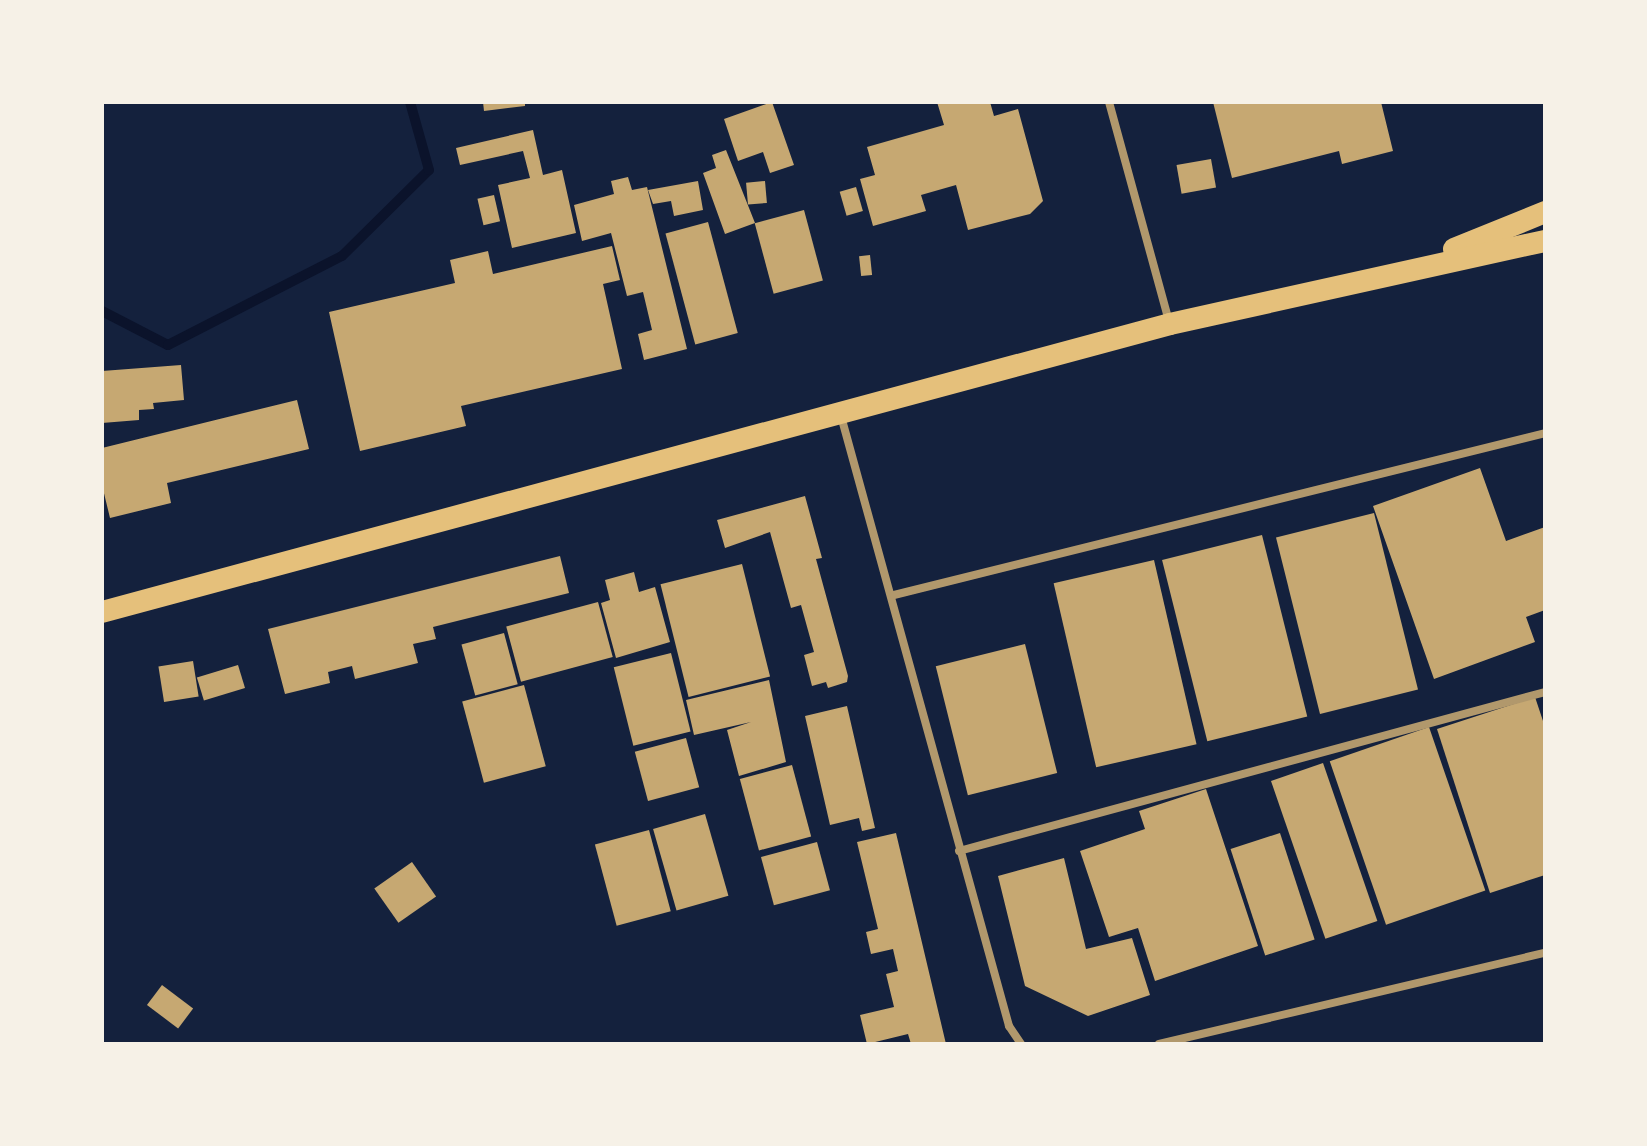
<!DOCTYPE html>
<html>
<head>
<meta charset="utf-8">
<style>
  body { margin:0 }
  #map { position:relative; width:1647px; height:1146px; overflow:hidden; background:#14213d; font-family:Rubik,sans-serif }
  div>[style] { position:absolute }
  .stream>* { height:10px; margin:-5px; padding:0 5px; transform-origin:5px; border-radius:5px; background:#0b132b }
  .building>* { inset:0; background:#c6a872; transform-origin:0 0 }
  .minor>* { height:8px; margin:-4px; padding:0 4px; transform-origin:4px; border-radius:4px; background:#b1986c }
  .trunk>* { height:22px; margin:-11px; padding:0 11px; transform-origin:11px; border-radius:11px; background:#e5c07b }
  span { translate:-50% -50%; white-space:nowrap; text-align:center; line-height:1.15; -webkit-text-stroke:7px #f6f1e7; paint-order:stroke }
  .frame { position:absolute; inset:0; border:104px solid #f6f1e7; pointer-events:none }
</style>
</head>
<body>
<div id="map">
  <div class="stream">
    <div style="left:102px;top:311px;width:74px;rotate:27.3deg"></div>
    <div style="left:168px;top:345px;width:195px;rotate:-27.1deg"></div>
    <div style="left:342px;top:256px;width:122px;rotate:-44.7deg"></div>
    <div style="left:429px;top:170px;width:71px;rotate:-105.6deg"></div>
  </div>
  <div class="building">
    <div style="clip-path:polygon(483px 102px,525px 102px,525px 106px,484px 111px)"></div>
    <div style="clip-path:polygon(772px 102px,794px 165px,770px 173px,763px 152px,738px 161px,724px 119px)"></div>
    <div style="clip-path:polygon(937px 102px,990px 102px,994px 116px,1018px 109px,1043px 201px,1030px 214px,968px 230px,956px 185px,921px 195px,926px 211px,873px 226px,860px 179px,875px 175px,867px 147px,944px 125px)"></div>
    <div style="clip-path:polygon(1213px 102px,1381px 102px,1393px 151px,1342px 164px,1339px 151px,1232px 178px)"></div>
    <div style="clip-path:polygon(533px 130px,543px 175px,562px 170px,576px 233px,512px 248px,498px 185px,530px 178px,523px 151px,460px 165px,456px 148px)"></div>
    <div style="clip-path:polygon(726px 150px,755px 223px,725px 234px,703px 173px,716px 168px,712px 155px)"></div>
    <div style="left:1211px;top:159px;width:29px;height:35px;rotate:80deg"></div>
    <div style="clip-path:polygon(628px 177px,632px 190px,647px 187px,687px 349px,644px 360px,638px 334px,652px 330px,643px 292px,627px 296px,611px 233px,582px 241px,574px 205px,614px 194px,611px 181px)"></div>
    <div style="clip-path:polygon(698px 181px,703px 210px,674px 216px,671px 201px,653px 204px,648px 190px)"></div>
    <div style="left:765px;top:181px;width:22px;height:19px;rotate:85deg"></div>
    <div style="left:856px;top:187px;width:25px;height:17px;rotate:74deg"></div>
    <div style="left:494px;top:195px;width:27px;height:17px;rotate:77deg"></div>
    <div style="left:804px;top:210px;width:73px;height:51px;rotate:75deg"></div>
    <div style="left:708px;top:222px;width:115px;height:44px;rotate:75deg"></div>
    <div style="clip-path:polygon(612px 246px,620px 280px,603px 284px,622px 369px,461px 406px,466px 426px,360px 451px,329px 312px,455px 283px,450px 260px,488px 251px,493px 274px)"></div>
    <div style="left:870px;top:255px;width:20px;height:11px;rotate:84deg"></div>
    <div style="clip-path:polygon(181px 365px,184px 400px,153px 403px,154px 409px,139px 410px,139px 420px,102px 423px,102px 371px)"></div>
    <div style="clip-path:polygon(297px 400px,309px 449px,167px 483px,171px 503px,110px 518px,102px 485px,102px 448px)"></div>
    <div style="clip-path:polygon(1480px 468px,1506px 541px,1545px 527px,1545px 610px,1526px 617px,1535px 642px,1434px 679px,1373px 506px)"></div>
    <div style="clip-path:polygon(805px 496px,822px 558px,816px 559px,848px 676px,847px 682px,828px 688px,826px 682px,812px 686px,804px 655px,814px 652px,801px 605px,791px 608px,770px 532px,725px 548px,717px 520px)"></div>
    <div style="left:1374px;top:513px;width:182px;height:101px;rotate:76deg"></div>
    <div style="left:1262px;top:535px;width:187px;height:103px;rotate:76deg"></div>
    <div style="clip-path:polygon(560px 556px,569px 593px,433px 627px,436px 639px,413px 644px,418px 663px,355px 679px,352px 666px,328px 672px,330px 683px,285px 694px,268px 629px)"></div>
    <div style="left:1154px;top:560px;width:189px;height:103px;rotate:77deg"></div>
    <div style="left:742px;top:564px;width:116px;height:84px;rotate:76deg"></div>
    <div style="clip-path:polygon(634px 572px,639px 592px,655px 587px,670px 642px,616px 658px,601px 603px,610px 600px,605px 580px)"></div>
    <div style="left:598px;top:602px;width:57px;height:95px;rotate:75deg"></div>
    <div style="left:504px;top:633px;width:53px;height:44px;rotate:75deg"></div>
    <div style="left:1025px;top:644px;width:133px;height:92px;rotate:76deg"></div>
    <div style="left:671px;top:653px;width:81px;height:59px;rotate:76deg"></div>
    <div style="left:193px;top:661px;width:36px;height:35px;rotate:81deg"></div>
    <div style="left:238px;top:665px;width:24px;height:43px;rotate:73deg"></div>
    <div style="clip-path:polygon(769px 680px,786px 762px,739px 776px,727px 730px,751px 722px,694px 735px,686px 700px)"></div>
    <div style="left:524px;top:685px;width:84px;height:64px;rotate:75deg"></div>
    <div style="clip-path:polygon(1535px 697px,1545px 727px,1545px 875px,1490px 893px,1437px 729px)"></div>
    <div style="clip-path:polygon(847px 706px,875px 828px,862px 831px,859px 818px,830px 825px,805px 716px)"></div>
    <div style="left:1429px;top:727px;width:173px;height:105px;rotate:71deg"></div>
    <div style="left:686px;top:738px;width:51px;height:53px;rotate:75deg"></div>
    <div style="left:1323px;top:763px;width:167px;height:55px;rotate:71deg"></div>
    <div style="left:792px;top:765px;width:74px;height:54px;rotate:75deg"></div>
    <div style="clip-path:polygon(1206px 789px,1258px 946px,1155px 981px,1138px 928px,1109px 937px,1080px 851px,1145px 829px,1139px 811px)"></div>
    <div style="left:705px;top:814px;width:85px;height:54px;rotate:74deg"></div>
    <div style="left:649px;top:830px;width:84px;height:56px;rotate:75deg"></div>
    <div style="clip-path:polygon(896px 833px,946px 1044px,911px 1044px,908px 1034px,867px 1044px,860px 1015px,894px 1007px,886px 974px,898px 971px,893px 949px,871px 954px,866px 932px,878px 929px,857px 842px)"></div>
    <div style="left:1280px;top:833px;width:112px;height:52px;rotate:72deg"></div>
    <div style="left:817px;top:842px;width:50px;height:58px;rotate:75deg"></div>
    <div style="clip-path:polygon(1064px 858px,1086px 949px,1132px 938px,1150px 995px,1088px 1016px,1025px 986px,998px 876px)"></div>
    <div style="left:412px;top:862px;width:42px;height:46px;rotate:55deg"></div>
    <div style="left:162px;top:985px;width:39px;height:25px;rotate:37deg"></div>
  </div>
  <div class="minor">
    <div style="left:1109px;top:102px;width:227px;rotate:74.7deg"></div>
    <div style="left:841px;top:416px;width:633px;rotate:74.6deg"></div>
    <div style="left:1009px;top:1026px;width:22px;rotate:56deg"></div>
    <div style="left:894px;top:595px;width:671px;rotate:-13.97deg"></div>
    <div style="left:959px;top:851px;width:607px;rotate:-15.18deg"></div>
    <div style="left:1159px;top:1044px;width:397px;rotate:-13.3deg"></div>
  </div>
  <div class="trunk">
    <div style="left:1454px;top:249px;width:98px;rotate:-22.1deg"></div>
    <div style="left:102px;top:612px;width:1106px;rotate:-15.09deg"></div>
    <div style="left:1170px;top:324px;width:384px;rotate:-12.5deg"></div>
  </div>
  <div class="frame"></div>
</div>
</body>
</html>
